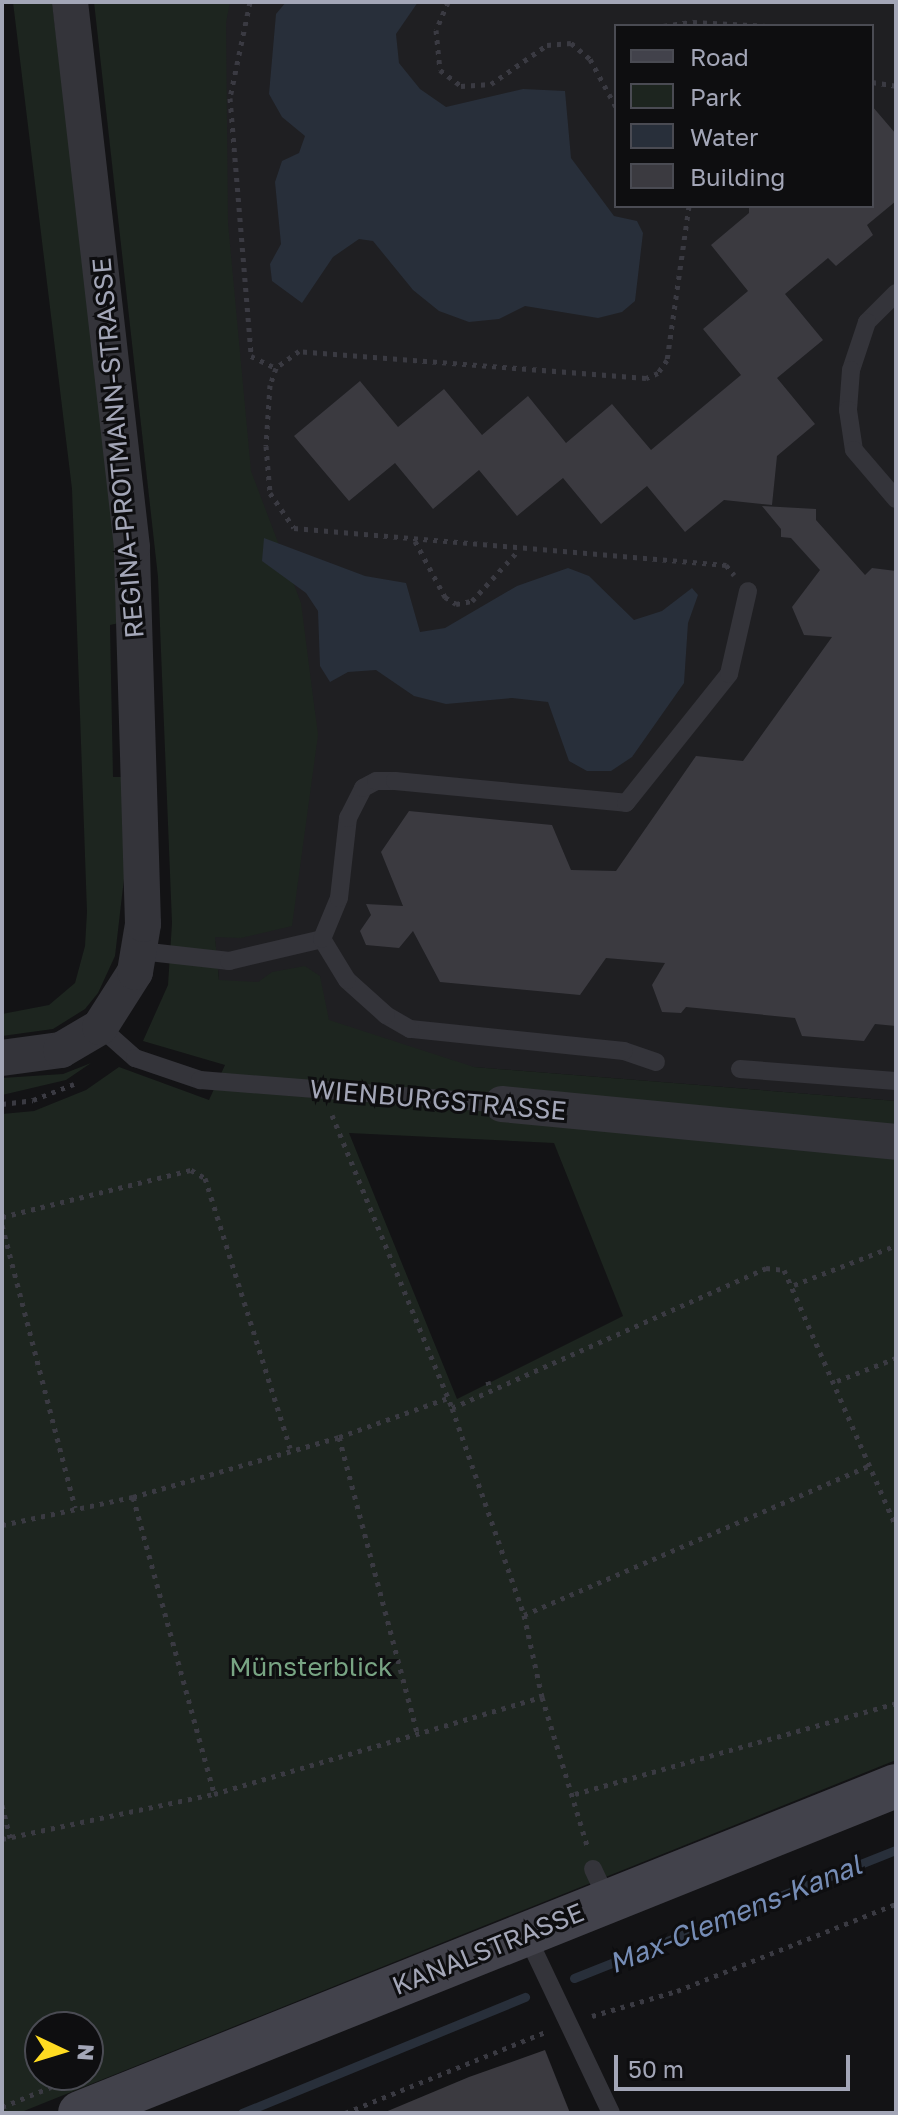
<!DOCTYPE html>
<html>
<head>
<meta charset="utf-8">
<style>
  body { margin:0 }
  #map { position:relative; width:898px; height:2115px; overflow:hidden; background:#131315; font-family:"Golos Text",sans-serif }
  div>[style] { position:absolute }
  .built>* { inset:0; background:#1f1f22 }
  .green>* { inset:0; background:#1d251f }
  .water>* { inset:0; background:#282f3a }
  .stream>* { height:9px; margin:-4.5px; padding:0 4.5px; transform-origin:4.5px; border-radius:4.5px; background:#282f3a }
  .building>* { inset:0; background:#3b3a40 }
  .path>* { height:5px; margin-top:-2.5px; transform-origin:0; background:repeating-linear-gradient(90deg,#3a3a42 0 4px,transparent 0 10px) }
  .lane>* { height:18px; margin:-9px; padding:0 9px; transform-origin:9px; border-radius:9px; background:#34343a }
  .street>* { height:36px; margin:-18px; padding:0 18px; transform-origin:18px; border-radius:18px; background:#34343a }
  .secondary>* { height:44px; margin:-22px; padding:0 22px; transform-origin:22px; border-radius:22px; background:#42424b }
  span { translate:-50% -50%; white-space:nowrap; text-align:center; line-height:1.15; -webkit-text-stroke:6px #0e0e10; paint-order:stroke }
  .street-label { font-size:26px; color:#a3a6b7 }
  .park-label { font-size:26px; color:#78a483 }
  .water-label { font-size:28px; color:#768db6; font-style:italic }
  .frame { position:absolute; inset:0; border:4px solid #a3a6b7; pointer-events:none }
  .legend { position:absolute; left:614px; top:24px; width:260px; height:184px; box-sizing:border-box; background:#0e0e10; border:2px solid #4a4b53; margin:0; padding:10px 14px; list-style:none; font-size:24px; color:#a3a6b7 }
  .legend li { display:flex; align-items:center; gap:16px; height:40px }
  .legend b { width:40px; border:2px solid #4a4b53 }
  .north { position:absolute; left:24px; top:2011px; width:80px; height:80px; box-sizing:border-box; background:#0e0e10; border:2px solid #4a4b53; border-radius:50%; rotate:94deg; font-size:22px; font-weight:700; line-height:32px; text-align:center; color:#a3a6b7 }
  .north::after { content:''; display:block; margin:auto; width:28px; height:36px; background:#ffdb21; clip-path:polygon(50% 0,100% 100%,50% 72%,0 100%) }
  .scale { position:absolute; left:614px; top:2055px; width:236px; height:36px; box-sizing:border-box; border:4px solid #a3a6b7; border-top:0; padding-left:10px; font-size:24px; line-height:28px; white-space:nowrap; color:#a3a6b7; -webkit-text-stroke:6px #0e0e10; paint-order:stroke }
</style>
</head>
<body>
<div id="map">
  <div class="built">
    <div style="clip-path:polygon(evenodd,128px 2px,896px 2px,896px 1101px,226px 1047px,134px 158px,128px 2px,616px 26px,872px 26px,872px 206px,616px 206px,616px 26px)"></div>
  </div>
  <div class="green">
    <div style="clip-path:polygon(13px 2px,52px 2px,109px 466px,119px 623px,110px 625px,113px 777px,125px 777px,125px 870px,115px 956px,98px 993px,85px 1009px,53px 1029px,2px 1036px,2px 1014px,49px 1005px,75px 983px,85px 946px,87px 912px,72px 489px)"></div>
    <div style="clip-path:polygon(evenodd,94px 2px,230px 2px,226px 23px,228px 223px,251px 471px,301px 603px,318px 735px,292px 926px,241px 938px,215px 937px,219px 980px,258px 982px,272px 972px,305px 966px,320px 976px,329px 1020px,474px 1067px,896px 1101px,896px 1760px,19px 2113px,2px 2113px,2px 1114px,34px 1111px,86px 1090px,119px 1067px,209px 1100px,225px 1065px,143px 1041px,168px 985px,172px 923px,158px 577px,94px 2px,349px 1133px,554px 1143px,623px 1316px,457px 1399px,349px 1133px,94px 2px,40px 2027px,88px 2027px,88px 2075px,40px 2075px,40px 2027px)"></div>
    <div style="clip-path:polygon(91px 1063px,66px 1080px,2px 1095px,2px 1078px,63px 1074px)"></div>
  </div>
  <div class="water">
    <div style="clip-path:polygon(286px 2px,418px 2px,396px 34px,399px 63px,420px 89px,446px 107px,523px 89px,565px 91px,571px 158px,614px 216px,637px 221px,643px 233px,635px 301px,622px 312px,598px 318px,525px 306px,499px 319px,469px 322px,439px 311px,413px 290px,373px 241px,359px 239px,333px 257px,302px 303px,272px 281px,270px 264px,281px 244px,275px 182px,282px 161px,299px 153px,305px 136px,282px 117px,269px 94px,276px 14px)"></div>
    <div style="clip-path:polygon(264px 538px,365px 576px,406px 583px,420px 632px,445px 628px,517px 586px,568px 568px,589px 576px,634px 620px,662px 611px,692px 588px,698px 595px,688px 623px,684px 683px,632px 757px,611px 771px,587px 771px,569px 761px,548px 702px,512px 698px,446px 704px,414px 696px,376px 670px,348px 672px,330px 682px,320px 666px,318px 611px,306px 593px,262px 561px)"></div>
  </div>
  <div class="stream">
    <div style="left:574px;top:1978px;width:347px;rotate:-21.7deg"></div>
    <div style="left:242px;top:2113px;width:306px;rotate:-22.3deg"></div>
  </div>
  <div class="building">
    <div style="clip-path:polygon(872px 106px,896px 134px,896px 201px,867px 225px,873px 235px,836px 266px,828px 258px,785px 294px,823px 340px,777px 378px,815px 424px,777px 456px,772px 505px,724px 500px,685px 532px,647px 486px,601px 524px,563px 478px,517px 516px,479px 470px,433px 509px,395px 463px,349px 501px,294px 436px,360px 381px,398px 427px,444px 389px,482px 435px,528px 396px,566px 443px,612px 404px,651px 450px,741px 375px,703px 329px,748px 291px,711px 245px,749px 213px,749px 206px,872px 206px)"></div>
    <div style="clip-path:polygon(762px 506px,816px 509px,816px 520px,865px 575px,872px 568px,896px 571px,896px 1026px,875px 1024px,864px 1041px,802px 1036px,795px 1018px,686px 1007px,681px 1013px,662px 1012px,652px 985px,665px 963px,606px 958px,580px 995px,440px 982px,413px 931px,399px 948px,366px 945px,360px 931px,371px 915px,366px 904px,403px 906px,381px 852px,409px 811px,552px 825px,571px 870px,616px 871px,696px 756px,743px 761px,832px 637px,804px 635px,792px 607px,820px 570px,791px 538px,781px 537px,781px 529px)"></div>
    <div style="clip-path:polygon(545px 2050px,570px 2113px,383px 2113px,469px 2077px)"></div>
  </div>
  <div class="path">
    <div style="left:250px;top:2px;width:98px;rotate:101.8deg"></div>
    <div style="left:230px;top:98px;width:259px;rotate:85.3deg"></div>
    <div style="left:251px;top:356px;width:28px;rotate:26deg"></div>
    <div style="left:448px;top:2px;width:30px;rotate:113deg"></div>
    <div style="left:436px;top:30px;width:40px;rotate:84.3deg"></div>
    <div style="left:440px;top:70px;width:26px;rotate:37deg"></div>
    <div style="left:461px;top:86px;width:30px;rotate:-4deg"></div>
    <div style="left:491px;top:84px;width:68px;rotate:-34.9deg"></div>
    <div style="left:547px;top:45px;width:24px;rotate:-5deg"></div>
    <div style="left:571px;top:43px;width:25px;rotate:40deg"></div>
    <div style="left:590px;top:59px;width:55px;rotate:61.6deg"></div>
    <div style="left:663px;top:26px;width:30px;rotate:-8deg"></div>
    <div style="left:693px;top:22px;width:73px;rotate:3.1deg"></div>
    <div style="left:872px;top:82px;width:24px;rotate:9deg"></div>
    <div style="left:689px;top:206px;width:156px;rotate:98.1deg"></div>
    <div style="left:667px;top:360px;width:16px;rotate:125deg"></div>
    <div style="left:658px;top:373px;width:13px;rotate:157deg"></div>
    <div style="left:646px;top:378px;width:348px;rotate:-175.6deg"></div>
    <div style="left:299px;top:351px;width:29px;rotate:144deg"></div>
    <div style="left:276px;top:368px;width:18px;rotate:109deg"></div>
    <div style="left:270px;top:385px;width:61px;rotate:93.8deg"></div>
    <div style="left:266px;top:446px;width:47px;rotate:85.1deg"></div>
    <div style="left:270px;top:493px;width:42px;rotate:55.6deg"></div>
    <div style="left:294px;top:528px;width:434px;rotate:4.9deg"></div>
    <div style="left:726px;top:565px;width:13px;rotate:51deg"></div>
    <div style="left:415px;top:541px;width:64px;rotate:61.8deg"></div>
    <div style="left:445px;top:597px;width:13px;rotate:32deg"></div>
    <div style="left:456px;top:604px;width:16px;rotate:-11deg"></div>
    <div style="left:472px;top:601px;width:67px;rotate:-47.4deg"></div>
    <div style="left:2px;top:1104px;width:31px;rotate:-7deg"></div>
    <div style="left:33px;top:1100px;width:44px;rotate:-21.3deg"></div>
    <div style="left:332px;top:1115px;width:317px;rotate:67.7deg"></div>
    <div style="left:452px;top:1408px;width:219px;rotate:70.8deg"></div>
    <div style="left:524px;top:1615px;width:84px;rotate:77.6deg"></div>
    <div style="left:542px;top:1697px;width:158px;rotate:73.1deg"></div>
    <div style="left:2px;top:1217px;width:195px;rotate:-14deg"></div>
    <div style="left:191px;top:1170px;width:16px;rotate:30deg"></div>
    <div style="left:205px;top:1178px;width:283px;rotate:72.5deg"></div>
    <div style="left:2px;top:1225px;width:292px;rotate:75.5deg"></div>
    <div style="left:794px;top:1285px;width:105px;rotate:-21.2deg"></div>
    <div style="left:488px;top:1381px;width:10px;rotate:79deg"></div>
    <div style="left:837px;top:1381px;width:63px;rotate:-21.3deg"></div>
    <div style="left:452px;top:1408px;width:344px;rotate:-24deg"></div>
    <div style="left:766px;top:1268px;width:18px;rotate:6deg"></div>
    <div style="left:784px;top:1270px;width:279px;rotate:66.4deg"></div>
    <div style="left:339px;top:1437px;width:309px;rotate:75.2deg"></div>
    <div style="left:133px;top:1497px;width:308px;rotate:74.7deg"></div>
    <div style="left:2px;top:1525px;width:134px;rotate:-12.1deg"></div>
    <div style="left:133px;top:1497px;width:215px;rotate:-16.2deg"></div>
    <div style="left:339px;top:1437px;width:116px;rotate:-19.7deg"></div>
    <div style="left:524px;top:1615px;width:378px;rotate:-23.4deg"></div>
    <div style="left:575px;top:1794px;width:334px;rotate:-15.8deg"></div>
    <div style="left:2px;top:1805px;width:34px;rotate:76deg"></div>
    <div style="left:2px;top:1839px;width:217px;rotate:-12deg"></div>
    <div style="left:214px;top:1794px;width:342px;rotate:-16.5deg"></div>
    <div style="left:592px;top:2016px;width:89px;rotate:-16.4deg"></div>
    <div style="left:677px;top:1991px;width:236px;rotate:-21.7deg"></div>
    <div style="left:2px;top:2107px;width:53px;rotate:-22.2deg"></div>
    <div style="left:345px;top:2113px;width:219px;rotate:-22deg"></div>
  </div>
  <div class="lane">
    <div style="left:896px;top:293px;width:41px;rotate:135deg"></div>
    <div style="left:867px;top:322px;width:51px;rotate:108.4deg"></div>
    <div style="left:851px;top:370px;width:40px;rotate:94.3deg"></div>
    <div style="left:848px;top:410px;width:40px;rotate:81.5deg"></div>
    <div style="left:854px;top:450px;width:65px;rotate:49.4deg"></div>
    <div style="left:140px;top:951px;width:90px;rotate:6.4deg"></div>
    <div style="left:229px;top:961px;width:96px;rotate:-13.3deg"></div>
    <div style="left:100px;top:1027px;width:47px;rotate:41.5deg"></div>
    <div style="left:135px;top:1058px;width:69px;rotate:18.7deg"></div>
    <div style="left:200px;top:1080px;width:303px;rotate:4.5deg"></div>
    <div style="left:656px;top:1062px;width:34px;rotate:-161deg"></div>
    <div style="left:624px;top:1051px;width:215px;rotate:-174.1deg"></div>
    <div style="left:410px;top:1029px;width:28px;rotate:-150deg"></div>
    <div style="left:386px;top:1015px;width:52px;rotate:-138.1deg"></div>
    <div style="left:347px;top:980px;width:48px;rotate:-121.4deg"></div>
    <div style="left:322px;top:939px;width:44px;rotate:-67.5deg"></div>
    <div style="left:339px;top:898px;width:81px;rotate:-83.6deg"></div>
    <div style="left:348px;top:818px;width:34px;rotate:-63deg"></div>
    <div style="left:363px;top:788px;width:15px;rotate:-28deg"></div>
    <div style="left:376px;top:781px;width:19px"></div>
    <div style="left:395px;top:781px;width:232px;rotate:5.4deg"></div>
    <div style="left:626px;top:803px;width:165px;rotate:-51.4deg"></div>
    <div style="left:729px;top:674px;width:85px;rotate:-77.1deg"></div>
    <div style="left:740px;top:1069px;width:156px;rotate:4.4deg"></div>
    <div style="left:593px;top:1869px;width:35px;rotate:65deg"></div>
    <div style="left:526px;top:1934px;width:198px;rotate:64.6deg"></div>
  </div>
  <div class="street">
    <div style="left:2px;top:1058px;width:60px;rotate:-7.7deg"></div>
    <div style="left:61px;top:1050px;width:45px;rotate:-30.5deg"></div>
    <div style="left:100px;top:1027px;width:65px;rotate:-57.5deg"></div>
    <div style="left:135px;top:972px;width:49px;rotate:-80.5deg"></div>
    <div style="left:143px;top:924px;width:377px;rotate:-91.7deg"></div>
    <div style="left:132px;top:547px;width:549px;rotate:-96.49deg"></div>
    <div style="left:502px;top:1104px;width:396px;rotate:5.5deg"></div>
  </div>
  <div class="secondary">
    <div style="left:80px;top:2113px;width:879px;rotate:-21.84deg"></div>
  </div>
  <div class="street-label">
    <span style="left:118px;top:448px;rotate:-95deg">REGINA-PROTMANN-STRASSE</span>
    <span style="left:438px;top:1100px;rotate:5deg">WIENBURGSTRASSE</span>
    <span style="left:488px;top:1949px;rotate:-22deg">KANALSTRASSE</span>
  </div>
  <div class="park-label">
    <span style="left:311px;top:1667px">Münsterblick</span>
  </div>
  <div class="water-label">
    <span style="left:735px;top:1914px;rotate:-22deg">Max-Clemens-Kanal</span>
  </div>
  <div class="frame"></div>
  <ul class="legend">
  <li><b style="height:10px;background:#42424b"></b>Road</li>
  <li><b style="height:22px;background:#1d251f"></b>Park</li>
  <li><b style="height:22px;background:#282f3a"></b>Water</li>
  <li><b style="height:22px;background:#3b3a40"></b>Building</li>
  </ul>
  <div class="north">N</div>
  <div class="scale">50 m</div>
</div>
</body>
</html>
